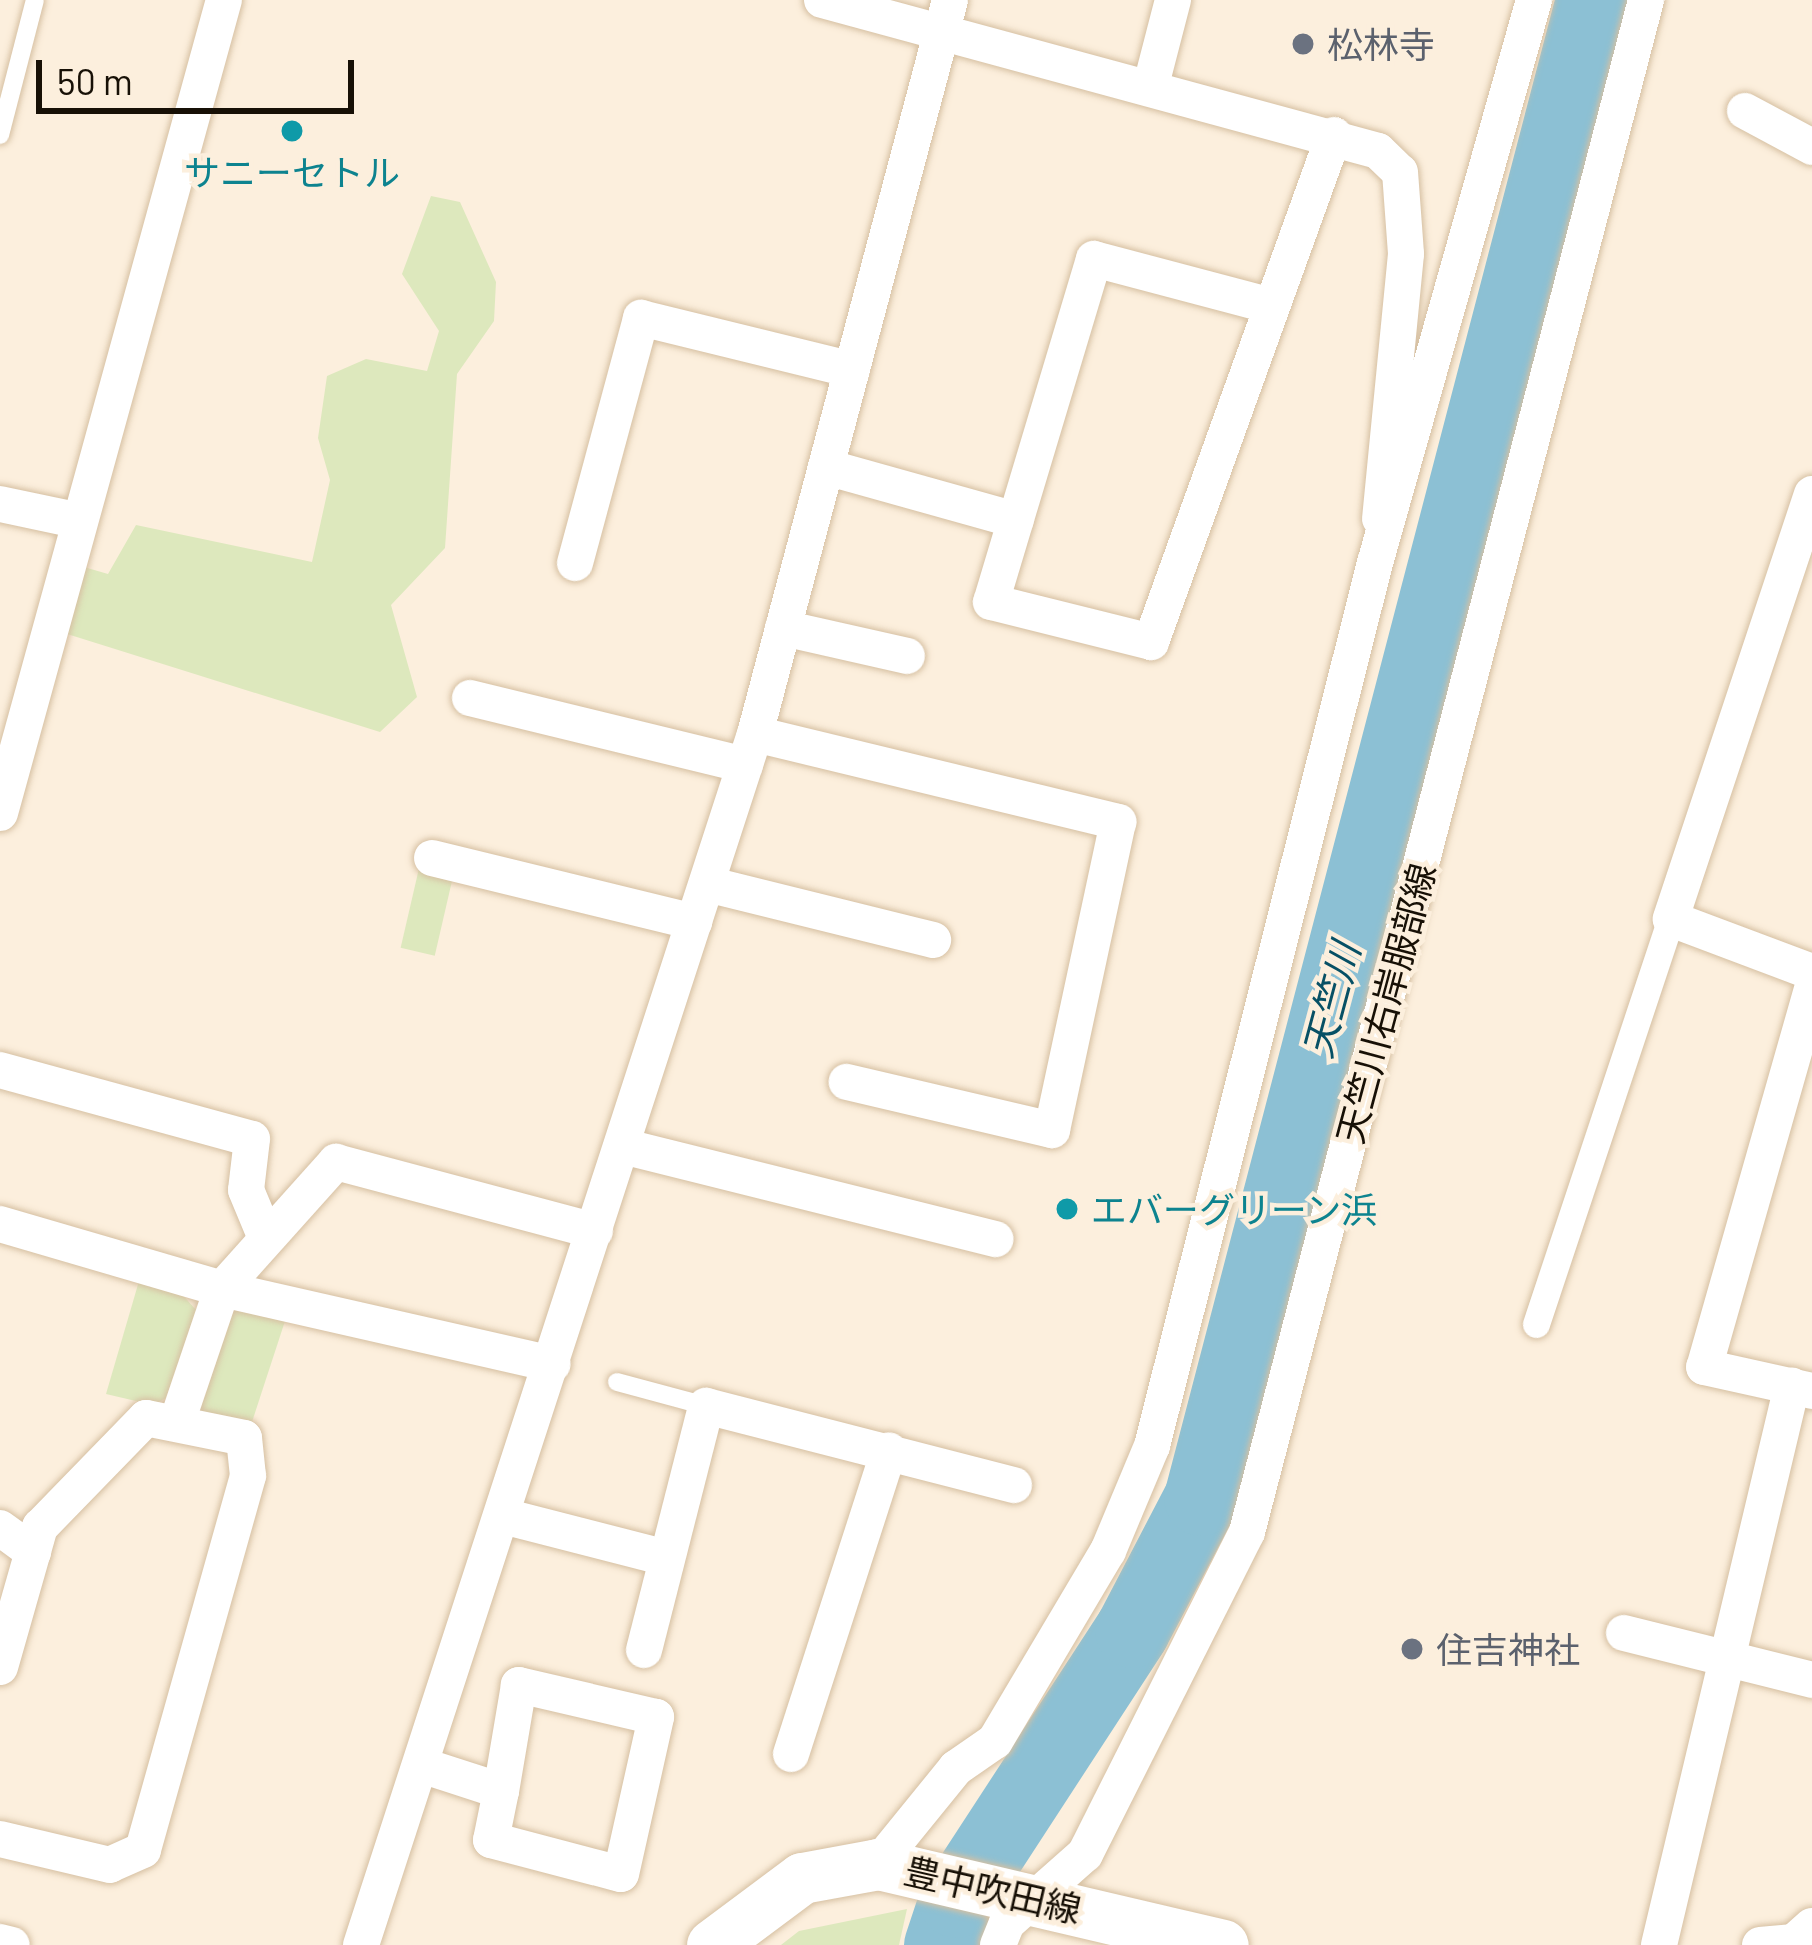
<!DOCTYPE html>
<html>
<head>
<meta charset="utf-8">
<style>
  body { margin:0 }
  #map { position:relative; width:1812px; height:1945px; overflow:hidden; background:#fcefdd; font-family:Barlow,"Noto Sans JP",sans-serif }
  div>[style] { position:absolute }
  .green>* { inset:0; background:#dde8bd; transform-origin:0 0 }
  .river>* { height:75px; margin:-37.5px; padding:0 37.5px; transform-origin:37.5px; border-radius:37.5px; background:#8cc0d4 }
  .roads { filter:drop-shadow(0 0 3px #d6c0a2) drop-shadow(0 0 3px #d6c0a2) }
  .service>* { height:18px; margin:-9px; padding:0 9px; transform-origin:9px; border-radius:9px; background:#fff }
  .pedestrian>* { height:27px; margin:-13.5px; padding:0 13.5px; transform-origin:13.5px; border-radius:13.5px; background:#fff }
  .minor>* { height:36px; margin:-18px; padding:0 18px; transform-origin:18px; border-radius:18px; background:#fff }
  .secondary>* { height:51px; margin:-25.5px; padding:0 25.5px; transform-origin:25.5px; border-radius:25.5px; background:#fff }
  .dots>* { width:33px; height:33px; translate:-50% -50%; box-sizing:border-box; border:6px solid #fcefdd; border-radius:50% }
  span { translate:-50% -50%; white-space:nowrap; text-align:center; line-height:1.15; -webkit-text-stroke:9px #fcefdd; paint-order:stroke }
  .worship-label { font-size:36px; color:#5b616d }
  .left { translate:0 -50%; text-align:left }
  .culture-label { font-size:36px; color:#0d838f }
  .street-label { font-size:36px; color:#171006 }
  .water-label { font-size:39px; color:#075065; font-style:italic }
  .scale { position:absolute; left:36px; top:60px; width:318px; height:54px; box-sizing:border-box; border:6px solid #171006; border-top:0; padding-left:15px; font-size:36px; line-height:42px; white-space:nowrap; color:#171006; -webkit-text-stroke:9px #fcefdd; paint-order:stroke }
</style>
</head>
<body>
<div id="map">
  <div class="green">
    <div style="clip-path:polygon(431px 196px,460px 202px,496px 282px,494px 321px,457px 374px,445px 548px,391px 605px,417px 697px,380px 732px,64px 633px,77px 565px,108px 574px,136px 525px,312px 562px,330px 480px,318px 438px,327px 376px,366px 359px,427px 371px,439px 331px,402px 274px)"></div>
    <div style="left:420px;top:864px;width:35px;height:86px;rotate:13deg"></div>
    <div style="clip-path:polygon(139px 1281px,179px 1291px,197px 1311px,166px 1398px,153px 1405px,106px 1394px)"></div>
    <div style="clip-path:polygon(234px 1307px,286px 1318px,251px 1425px,196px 1411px)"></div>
    <div style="clip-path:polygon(907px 1909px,899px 1945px,781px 1945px,799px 1931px)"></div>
  </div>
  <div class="river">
    <div style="left:941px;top:1945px;width:47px;rotate:-71.6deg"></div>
    <div style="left:956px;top:1900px;width:322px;rotate:-56.9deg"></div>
    <div style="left:1132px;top:1630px;width:149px;rotate:-62.4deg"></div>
    <div style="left:1201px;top:1498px;width:1548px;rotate:-75.34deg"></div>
  </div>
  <div class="roads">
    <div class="service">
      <div style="left:0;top:135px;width:139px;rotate:-75.5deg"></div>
      <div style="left:617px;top:1382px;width:92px;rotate:15.1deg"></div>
    </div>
    <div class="pedestrian">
      <div style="left:1536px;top:1324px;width:427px;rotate:-71.6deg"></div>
    </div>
    <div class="minor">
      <div style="left:822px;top:0;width:576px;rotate:15.19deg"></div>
      <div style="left:1378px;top:151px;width:30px;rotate:44deg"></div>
      <div style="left:1400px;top:172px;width:82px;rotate:85.8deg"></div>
      <div style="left:1406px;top:254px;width:266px;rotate:95.6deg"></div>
      <div style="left:1152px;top:81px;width:84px;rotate:-75.5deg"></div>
      <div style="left:1745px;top:111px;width:76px;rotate:28.2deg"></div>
      <div style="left:1268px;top:305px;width:180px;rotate:-165.2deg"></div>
      <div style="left:1094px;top:259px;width:358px;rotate:106.7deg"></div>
      <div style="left:991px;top:602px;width:165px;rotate:14deg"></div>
      <div style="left:1151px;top:642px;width:539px;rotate:-70.15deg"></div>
      <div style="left:826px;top:467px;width:197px;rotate:15.6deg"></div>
      <div style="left:1812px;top:494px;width:448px;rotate:108.4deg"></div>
      <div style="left:1671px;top:919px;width:151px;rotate:20.6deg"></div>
      <div style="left:0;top:504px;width:78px;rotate:11.9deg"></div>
      <div style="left:575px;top:563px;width:254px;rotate:-74.9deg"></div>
      <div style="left:641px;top:318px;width:217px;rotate:13.8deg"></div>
      <div style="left:783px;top:628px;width:127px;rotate:12.7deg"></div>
      <div style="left:470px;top:698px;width:283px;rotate:13.7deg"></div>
      <div style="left:755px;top:734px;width:374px;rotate:13.6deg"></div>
      <div style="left:1118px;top:822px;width:315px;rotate:102.1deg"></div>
      <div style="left:1052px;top:1130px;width:211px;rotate:-166.8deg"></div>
      <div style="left:0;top:813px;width:843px;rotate:-74.6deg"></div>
      <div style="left:432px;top:858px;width:270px;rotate:13.7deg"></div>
      <div style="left:707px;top:884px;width:233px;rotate:13.9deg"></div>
      <div style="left:1812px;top:989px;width:393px;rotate:105.9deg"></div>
      <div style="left:1704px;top:1367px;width:111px;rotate:12.5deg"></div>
      <div style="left:0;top:1070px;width:261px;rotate:15.3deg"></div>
      <div style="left:252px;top:1139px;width:51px;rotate:96.7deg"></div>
      <div style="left:246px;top:1190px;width:52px;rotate:67.4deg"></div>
      <div style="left:622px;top:1146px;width:385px;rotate:14deg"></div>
      <div style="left:0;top:1224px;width:231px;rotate:16.3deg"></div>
      <div style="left:222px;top:1289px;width:339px;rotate:12.8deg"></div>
      <div style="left:177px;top:1422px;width:140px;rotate:-71.3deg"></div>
      <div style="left:222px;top:1289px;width:171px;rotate:-48.1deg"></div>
      <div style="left:336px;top:1162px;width:268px;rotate:14.9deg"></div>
      <div style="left:503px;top:1516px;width:168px;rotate:14.4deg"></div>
      <div style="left:0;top:1528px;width:41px;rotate:36deg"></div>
      <div style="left:1624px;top:1633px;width:194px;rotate:14deg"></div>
      <div style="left:644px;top:1650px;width:252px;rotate:-75.7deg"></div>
      <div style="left:706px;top:1406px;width:318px;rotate:14.4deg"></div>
      <div style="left:0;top:1667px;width:146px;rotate:-74.1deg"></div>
      <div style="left:40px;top:1527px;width:152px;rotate:-45.8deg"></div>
      <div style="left:146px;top:1418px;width:100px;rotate:11.5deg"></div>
      <div style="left:244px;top:1438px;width:38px;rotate:84deg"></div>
      <div style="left:248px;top:1476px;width:388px;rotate:105.7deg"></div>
      <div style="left:143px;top:1850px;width:36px;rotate:156deg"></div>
      <div style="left:110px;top:1865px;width:113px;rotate:-166.7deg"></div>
      <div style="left:791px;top:1754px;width:319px;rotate:-72.1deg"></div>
      <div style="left:421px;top:1765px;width:84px;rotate:18deg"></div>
      <div style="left:501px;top:1791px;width:50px;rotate:101.5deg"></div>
      <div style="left:491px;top:1840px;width:134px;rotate:14.7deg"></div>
      <div style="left:621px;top:1874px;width:161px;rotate:-77.4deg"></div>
      <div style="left:656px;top:1717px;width:141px;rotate:-166.9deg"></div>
      <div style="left:519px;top:1685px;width:108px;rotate:99.6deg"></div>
      <div style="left:878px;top:1864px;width:124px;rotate:-50.9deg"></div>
      <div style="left:956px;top:1768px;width:47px;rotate:-34.7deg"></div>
      <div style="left:995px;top:1741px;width:221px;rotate:-59.3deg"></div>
      <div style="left:1108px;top:1551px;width:114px;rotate:-67.3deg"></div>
      <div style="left:1152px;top:1446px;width:911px;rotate:-75.83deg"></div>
      <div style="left:1375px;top:563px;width:585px;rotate:-74.23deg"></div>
      <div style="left:0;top:1942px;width:12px;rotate:14deg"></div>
      <div style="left:361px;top:1945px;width:1273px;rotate:-71.98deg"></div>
      <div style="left:755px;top:734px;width:759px;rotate:-75.12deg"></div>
      <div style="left:998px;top:1945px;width:24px;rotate:-68deg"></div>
      <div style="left:1007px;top:1923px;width:104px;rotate:-41.5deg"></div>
      <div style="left:1085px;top:1854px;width:360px;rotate:-63.3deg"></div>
      <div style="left:1247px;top:1532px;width:1583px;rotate:-75.4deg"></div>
      <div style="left:1659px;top:1945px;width:575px;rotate:-76.62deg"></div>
      <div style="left:1760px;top:1945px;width:34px;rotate:-5deg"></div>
      <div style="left:1794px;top:1942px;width:24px;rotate:-42deg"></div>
    </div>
    <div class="secondary">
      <div style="left:712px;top:1945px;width:112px;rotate:-36.7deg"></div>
      <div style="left:802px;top:1878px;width:77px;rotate:-10.4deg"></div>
      <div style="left:878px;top:1864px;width:354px;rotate:13.2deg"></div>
    </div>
  </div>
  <div class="dots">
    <div style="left:1303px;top:44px;background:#6b7280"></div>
    <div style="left:292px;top:131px;background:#0f9aa8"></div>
    <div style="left:1067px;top:1209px;background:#0f9aa8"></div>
    <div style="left:1412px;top:1649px;background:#6b7280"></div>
  </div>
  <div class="worship-label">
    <span class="left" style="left:1327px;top:44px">松林寺</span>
    <span class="left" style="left:1436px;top:1649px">住吉神社</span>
  </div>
  <div class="culture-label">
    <span style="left:292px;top:172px">サニーセトル</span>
    <span class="left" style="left:1091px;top:1209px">エバーグリーン浜</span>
  </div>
  <div class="street-label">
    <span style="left:1385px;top:1003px;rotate:-75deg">天竺川右岸服部線</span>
    <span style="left:993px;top:1889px;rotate:13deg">豊中吹田線</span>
  </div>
  <div class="water-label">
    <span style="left:1331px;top:1000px;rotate:-75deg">天竺川</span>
  </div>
  <div class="scale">50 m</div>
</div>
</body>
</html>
